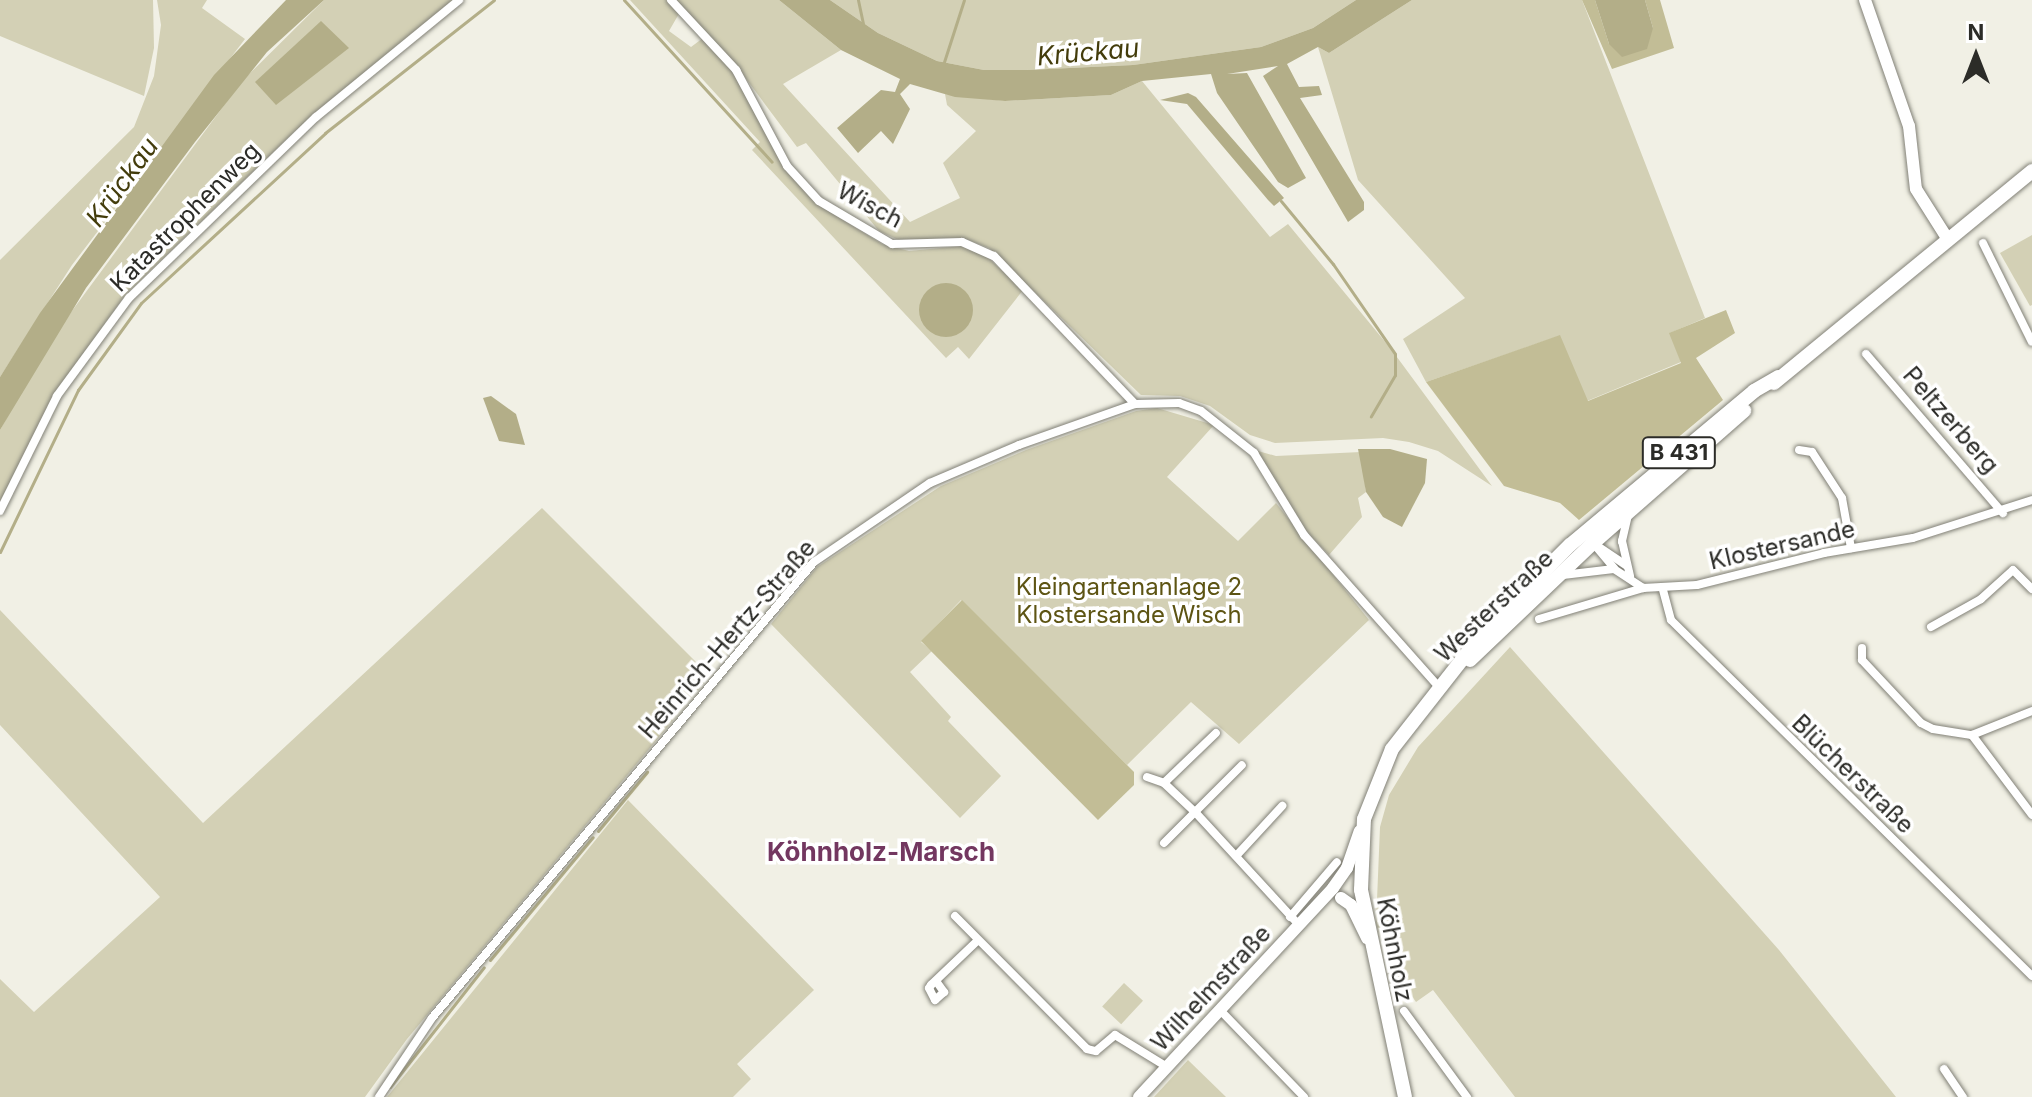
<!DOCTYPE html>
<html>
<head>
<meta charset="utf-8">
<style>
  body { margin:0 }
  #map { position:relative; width:2032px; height:1097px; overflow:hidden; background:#f1f0e5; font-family:Inter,sans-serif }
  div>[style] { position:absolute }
  .green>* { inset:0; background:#d3d0b5; transform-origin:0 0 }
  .forest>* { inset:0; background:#c2bd96 }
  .water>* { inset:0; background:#b3ae88 }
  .round { border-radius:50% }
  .stream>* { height:3px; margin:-1.5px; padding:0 1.5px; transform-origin:1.5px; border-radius:1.5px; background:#b3ae88 }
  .roads { filter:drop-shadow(0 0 2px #818076) drop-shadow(0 0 2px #818076) }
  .street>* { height:8px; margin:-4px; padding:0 4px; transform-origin:4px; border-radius:4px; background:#fff }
  .secondary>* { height:12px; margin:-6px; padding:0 6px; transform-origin:6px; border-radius:6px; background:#fff }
  .primary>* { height:14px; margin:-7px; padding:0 7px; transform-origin:7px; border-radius:7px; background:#fff }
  span { translate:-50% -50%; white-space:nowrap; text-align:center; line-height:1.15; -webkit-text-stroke:7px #fff; paint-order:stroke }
  .shield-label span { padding:2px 6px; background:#fff; border:2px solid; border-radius:6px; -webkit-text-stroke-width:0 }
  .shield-label { font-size:22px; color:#2c2c28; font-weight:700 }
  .street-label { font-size:24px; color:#2c2c28 }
  .park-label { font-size:24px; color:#5d5413 }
  .water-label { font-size:26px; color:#433c0b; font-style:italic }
  .neighbourhood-label { font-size:26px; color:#733760; font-weight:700 }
  .north { position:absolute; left:1936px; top:16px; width:80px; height:80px; -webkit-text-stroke:6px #fff; paint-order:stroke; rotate:0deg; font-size:22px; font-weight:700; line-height:32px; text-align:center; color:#2c2c28 }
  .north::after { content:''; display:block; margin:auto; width:28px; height:36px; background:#2c2c28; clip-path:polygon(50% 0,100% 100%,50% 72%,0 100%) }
</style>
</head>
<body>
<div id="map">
  <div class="green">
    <div style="clip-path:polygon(0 0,153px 0,154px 48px,144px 96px,0 36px)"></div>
    <div style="clip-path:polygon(157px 0,207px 0,202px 8px,245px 39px,72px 265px,0 377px,0 260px,134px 127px,154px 76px,161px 25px)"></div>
    <div style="clip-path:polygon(324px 0,454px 0,295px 131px,126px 294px,55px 393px,0 502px,0 430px,49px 342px,242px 81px)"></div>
    <div style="clip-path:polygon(630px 0,668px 0,680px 12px,669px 31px,691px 47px,703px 38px,721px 56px,748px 93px,783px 167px,817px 204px,882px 244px,909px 251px,962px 246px,985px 255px,1023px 290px,969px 359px,958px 347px,946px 358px,752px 150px,760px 142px)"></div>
    <div style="clip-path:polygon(675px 0,779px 0,841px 50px,783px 84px,910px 222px,960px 198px,943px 163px,976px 131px,947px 105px,945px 94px,1005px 101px,1111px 95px,1142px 81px,1270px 237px,1288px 224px,1391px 349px,1492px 486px,1438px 451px,1409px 442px,1383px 438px,1275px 443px,1250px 435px,1210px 406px,1180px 396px,1141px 395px,989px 248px,963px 238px,903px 242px,879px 231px,806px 143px,797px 147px,738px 68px)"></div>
    <div style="clip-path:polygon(830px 0,1356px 0,1313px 28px,1261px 47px,1133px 65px,1027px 70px,984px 70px,937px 61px,878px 33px)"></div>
    <div style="clip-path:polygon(1412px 0,1582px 0,1705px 318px,1670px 333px,1681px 362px,1587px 401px,1559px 336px,1426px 382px,1403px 339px,1465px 298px,1358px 180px,1318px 47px,1329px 53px)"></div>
    <div style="clip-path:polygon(2032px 235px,2032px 305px,2030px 306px,2000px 253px)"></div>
    <div style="clip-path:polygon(1157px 408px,1214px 425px,1167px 477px,1238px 541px,1276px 503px,1369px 620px,1239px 744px,1191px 702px,1127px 765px,961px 600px,921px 642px,932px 651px,910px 672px,951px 717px,948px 721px,1001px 776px,960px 818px,771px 624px,817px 567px,941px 486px,1026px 450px,1136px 411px)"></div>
    <div style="clip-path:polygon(1251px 449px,1276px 456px,1361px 452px,1366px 492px,1358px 498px,1362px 517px,1329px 555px,1306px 531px)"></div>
    <div style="clip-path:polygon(542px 508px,710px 676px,407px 1039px,365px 1097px,0 1097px,0 979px,34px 1012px,160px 897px,0 725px,0 610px,203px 823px)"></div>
    <div style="clip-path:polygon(1510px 647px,1779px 950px,1896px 1097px,1515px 1097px,1433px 990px,1416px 1002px,1390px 965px,1376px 924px,1380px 827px,1389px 795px,1418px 747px)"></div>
    <div style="clip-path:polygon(628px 800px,814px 990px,737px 1064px,751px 1079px,733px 1097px,387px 1097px)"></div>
    <div style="left:1124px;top:983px;width:26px;height:32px;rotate:43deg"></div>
    <div style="clip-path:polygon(1188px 1060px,1226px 1097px,1154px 1097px)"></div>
  </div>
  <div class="forest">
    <div style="clip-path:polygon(1582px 0,1595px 0,1609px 44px,1653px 28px,1645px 0,1660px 0,1674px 48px,1612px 69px)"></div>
    <div style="clip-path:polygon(1726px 310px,1735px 333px,1696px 358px,1723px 400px,1579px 520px,1560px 503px,1504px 486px,1426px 382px,1560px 335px,1588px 401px,1681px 363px,1669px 333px)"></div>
    <div style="clip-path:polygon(962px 600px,1134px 772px,1134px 785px,1098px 820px,921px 641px)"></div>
  </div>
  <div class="water">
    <div style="clip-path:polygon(286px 0,324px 0,267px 52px,195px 142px,86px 288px,0 430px,0 377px,40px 313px,214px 75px)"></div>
    <div style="clip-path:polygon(779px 0,830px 0,878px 33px,937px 61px,984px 70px,1027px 70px,1133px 65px,1261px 47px,1313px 28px,1356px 0,1412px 0,1329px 53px,1318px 47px,1287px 64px,1299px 87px,1319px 86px,1322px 95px,1300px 98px,1364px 202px,1364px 210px,1348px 222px,1263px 76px,1278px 66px,1227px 74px,1247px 73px,1306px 178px,1288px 188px,1278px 182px,1217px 93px,1211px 74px,1142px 81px,1111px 95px,1005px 101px,955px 97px,910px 84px,900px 94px,910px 109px,893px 144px,881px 131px,858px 153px,837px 128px,881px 90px,895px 92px,900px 79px,841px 50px)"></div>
    <div style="clip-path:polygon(1595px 0,1645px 0,1653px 28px,1647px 49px,1622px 57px,1609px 44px)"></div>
    <div style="clip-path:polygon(321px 21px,349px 48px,276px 105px,255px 82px)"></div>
    <div style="clip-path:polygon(1188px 93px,1196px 97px,1284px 198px,1274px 206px,1268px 200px,1187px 104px,1160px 100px)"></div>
    <div class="round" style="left:919px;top:283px;width:54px;height:54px"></div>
    <div style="clip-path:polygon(491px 396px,516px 414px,525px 445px,499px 441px,483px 398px)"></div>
    <div style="clip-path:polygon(1358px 449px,1390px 449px,1427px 459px,1425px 483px,1402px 527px,1383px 517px,1366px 492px)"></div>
  </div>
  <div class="stream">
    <div style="left:624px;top:0;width:219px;rotate:47.6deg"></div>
    <div style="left:858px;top:0;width:25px;rotate:78deg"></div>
    <div style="left:943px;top:65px;width:68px;rotate:-72.1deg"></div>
    <div style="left:1281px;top:201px;width:82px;rotate:50.5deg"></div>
    <div style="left:1333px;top:264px;width:109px;rotate:55.4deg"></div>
    <div style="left:1395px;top:354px;width:21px;rotate:90deg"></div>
    <div style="left:1395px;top:375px;width:48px;rotate:120.3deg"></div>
    <div style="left:0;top:552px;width:180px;rotate:-64.3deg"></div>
    <div style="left:78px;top:390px;width:107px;rotate:-54.1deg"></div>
    <div style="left:141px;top:303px;width:251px;rotate:-42.7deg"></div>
    <div style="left:325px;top:133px;width:215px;rotate:-38.2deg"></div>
    <div style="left:598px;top:831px;width:77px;rotate:-50.3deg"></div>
    <div style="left:490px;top:960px;width:160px;rotate:-50.1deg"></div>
    <div style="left:390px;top:1087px;width:152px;rotate:-51.9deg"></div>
  </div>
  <div class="roads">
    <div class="street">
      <div style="left:671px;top:0;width:96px;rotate:47.1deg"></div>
      <div style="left:736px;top:70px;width:109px;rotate:62deg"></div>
      <div style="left:787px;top:166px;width:47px;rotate:47.6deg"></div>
      <div style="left:819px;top:201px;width:85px;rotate:30.5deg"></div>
      <div style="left:892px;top:244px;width:70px;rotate:-1.6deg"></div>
      <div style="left:962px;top:242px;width:35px;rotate:24deg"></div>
      <div style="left:994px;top:256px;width:204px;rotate:46.4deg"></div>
      <div style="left:1983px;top:243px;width:110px;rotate:63.7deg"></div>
      <div style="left:1866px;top:354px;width:210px;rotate:49.3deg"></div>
      <div style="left:1799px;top:450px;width:13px;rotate:9deg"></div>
      <div style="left:1812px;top:452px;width:55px;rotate:56.9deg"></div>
      <div style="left:1842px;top:498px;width:51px;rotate:79.8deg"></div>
      <div style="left:0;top:511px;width:128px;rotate:-63.6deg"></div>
      <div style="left:57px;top:396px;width:122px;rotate:-53.7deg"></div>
      <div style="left:129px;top:298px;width:260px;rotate:-44.1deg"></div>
      <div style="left:316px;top:117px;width:185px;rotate:-39.3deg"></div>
      <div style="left:1628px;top:515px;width:27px;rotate:103deg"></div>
      <div style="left:1622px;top:541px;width:36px;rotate:77deg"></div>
      <div style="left:1593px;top:543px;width:33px;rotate:50deg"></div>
      <div style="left:1593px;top:543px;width:40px;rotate:34deg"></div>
      <div style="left:1563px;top:575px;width:51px;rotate:-6.7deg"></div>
      <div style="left:1614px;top:569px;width:35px;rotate:33deg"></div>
      <div style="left:1663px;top:590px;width:31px;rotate:75deg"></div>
      <div style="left:1671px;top:620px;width:507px;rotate:44.6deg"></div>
      <div style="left:1539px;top:619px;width:109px;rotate:-16.6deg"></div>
      <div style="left:1643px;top:588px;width:54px;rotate:-3.2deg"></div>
      <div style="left:1697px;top:585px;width:131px;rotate:-14.1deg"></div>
      <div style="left:1824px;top:553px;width:90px;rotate:-9.6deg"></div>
      <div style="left:1913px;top:538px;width:125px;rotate:-17.7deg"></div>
      <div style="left:1931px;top:627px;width:57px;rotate:-29.2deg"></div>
      <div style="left:1981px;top:599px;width:43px;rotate:-42.2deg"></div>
      <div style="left:2013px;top:570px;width:27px;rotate:45deg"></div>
      <div style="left:1862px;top:648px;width:12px;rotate:90deg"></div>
      <div style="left:1862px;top:660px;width:86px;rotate:46.9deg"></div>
      <div style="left:1921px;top:723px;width:13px;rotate:27deg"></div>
      <div style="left:1933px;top:729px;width:39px;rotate:9deg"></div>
      <div style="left:1972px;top:735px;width:65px;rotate:-21.8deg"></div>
      <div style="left:1972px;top:735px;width:100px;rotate:53.1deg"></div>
      <div style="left:1147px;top:777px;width:18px;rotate:19deg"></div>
      <div style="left:1164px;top:783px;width:44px;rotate:43.2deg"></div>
      <div style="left:1196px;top:813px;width:152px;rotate:47.4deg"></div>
      <div style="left:1164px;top:783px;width:72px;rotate:-43.9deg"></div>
      <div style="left:1164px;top:843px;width:110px;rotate:-45deg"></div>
      <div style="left:1237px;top:855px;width:67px;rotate:-47.4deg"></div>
      <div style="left:955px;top:916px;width:187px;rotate:45.2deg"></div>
      <div style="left:1087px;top:1049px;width:9px;rotate:13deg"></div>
      <div style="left:1096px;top:1051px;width:25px;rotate:-40deg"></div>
      <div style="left:1115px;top:1035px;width:61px;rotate:31.6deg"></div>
      <div style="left:1290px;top:917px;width:72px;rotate:-49.5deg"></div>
      <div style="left:936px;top:981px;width:14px;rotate:54deg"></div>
      <div style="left:944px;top:992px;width:12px;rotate:138deg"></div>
      <div style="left:935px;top:1000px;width:13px;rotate:-117deg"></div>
      <div style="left:929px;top:988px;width:4px;rotate:-56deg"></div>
      <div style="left:931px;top:985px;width:64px;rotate:-43.7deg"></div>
      <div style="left:1220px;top:1010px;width:121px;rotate:46deg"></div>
      <div style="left:1404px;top:1011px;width:107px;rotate:53.8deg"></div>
      <div style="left:1944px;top:1069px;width:34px;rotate:56deg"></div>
      <div style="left:379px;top:1097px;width:95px;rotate:-56.1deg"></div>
      <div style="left:432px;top:1018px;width:595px;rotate:-50.05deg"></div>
      <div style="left:814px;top:562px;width:140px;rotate:-34.3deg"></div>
      <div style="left:930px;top:483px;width:97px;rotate:-23.1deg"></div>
      <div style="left:1019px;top:445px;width:123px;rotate:-19.5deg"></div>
      <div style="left:1135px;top:404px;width:44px;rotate:-1.3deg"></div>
      <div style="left:1179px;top:403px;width:23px;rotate:20deg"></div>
      <div style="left:1201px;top:411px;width:68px;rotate:38.4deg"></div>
      <div style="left:1254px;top:453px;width:96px;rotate:58.6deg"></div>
      <div style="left:1304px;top:535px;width:203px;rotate:48.4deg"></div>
    </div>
    <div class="secondary">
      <div style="left:1865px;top:0;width:133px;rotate:70.8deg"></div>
      <div style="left:1909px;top:126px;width:63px;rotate:83.7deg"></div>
      <div style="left:1916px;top:189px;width:58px;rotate:57.7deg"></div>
      <div style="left:1341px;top:898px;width:12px;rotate:35deg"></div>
      <div style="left:1351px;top:905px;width:37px;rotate:64deg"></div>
      <div style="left:1139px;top:1097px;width:285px;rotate:-47.1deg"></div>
      <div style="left:1333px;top:888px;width:24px;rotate:-55deg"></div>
      <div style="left:1347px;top:868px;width:39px;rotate:-71deg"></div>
    </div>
    <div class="primary">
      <div style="left:1774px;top:383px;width:334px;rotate:-39.4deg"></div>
      <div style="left:1470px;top:660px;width:170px;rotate:-43.6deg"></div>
      <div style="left:1593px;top:543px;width:201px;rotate:-41.2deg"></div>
      <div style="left:1405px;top:1097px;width:212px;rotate:-102deg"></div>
      <div style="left:1361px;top:890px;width:71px;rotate:-87.6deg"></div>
      <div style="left:1364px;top:819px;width:75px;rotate:-68.2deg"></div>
      <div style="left:1392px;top:749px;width:154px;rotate:-51.9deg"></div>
      <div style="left:1487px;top:628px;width:117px;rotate:-45deg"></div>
      <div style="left:1570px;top:545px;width:240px;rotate:-39.9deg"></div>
      <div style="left:1754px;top:391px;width:28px;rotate:-30deg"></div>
    </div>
  </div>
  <div class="shield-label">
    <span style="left:1679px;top:453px">B 431</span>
  </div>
  <div class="street-label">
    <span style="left:870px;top:205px;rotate:28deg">Wisch</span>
    <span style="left:185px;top:217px;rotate:-45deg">Katastrophenweg</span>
    <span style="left:1951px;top:420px;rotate:49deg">Peltzerberg</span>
    <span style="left:1782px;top:545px;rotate:-13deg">Klostersande</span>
    <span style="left:1494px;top:606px;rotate:-43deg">Westerstraße</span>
    <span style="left:727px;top:639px;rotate:-49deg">Heinrich-Hertz-Straße</span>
    <span style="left:1853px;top:774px;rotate:44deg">Blücherstraße</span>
    <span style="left:1395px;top:950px;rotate:79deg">Köhnholz</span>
    <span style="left:1211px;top:988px;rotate:-47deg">Wilhelmstraße</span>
  </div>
  <div class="park-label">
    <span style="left:1129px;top:601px">Kleingartenanlage 2<br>Klostersande Wisch</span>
  </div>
  <div class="water-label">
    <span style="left:1088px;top:52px;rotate:-5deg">Krückau</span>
    <span style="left:122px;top:182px;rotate:-54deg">Krückau</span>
  </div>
  <div class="neighbourhood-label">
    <span style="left:881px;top:852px">Köhnholz-Marsch</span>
  </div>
  <div class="north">N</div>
</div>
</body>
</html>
